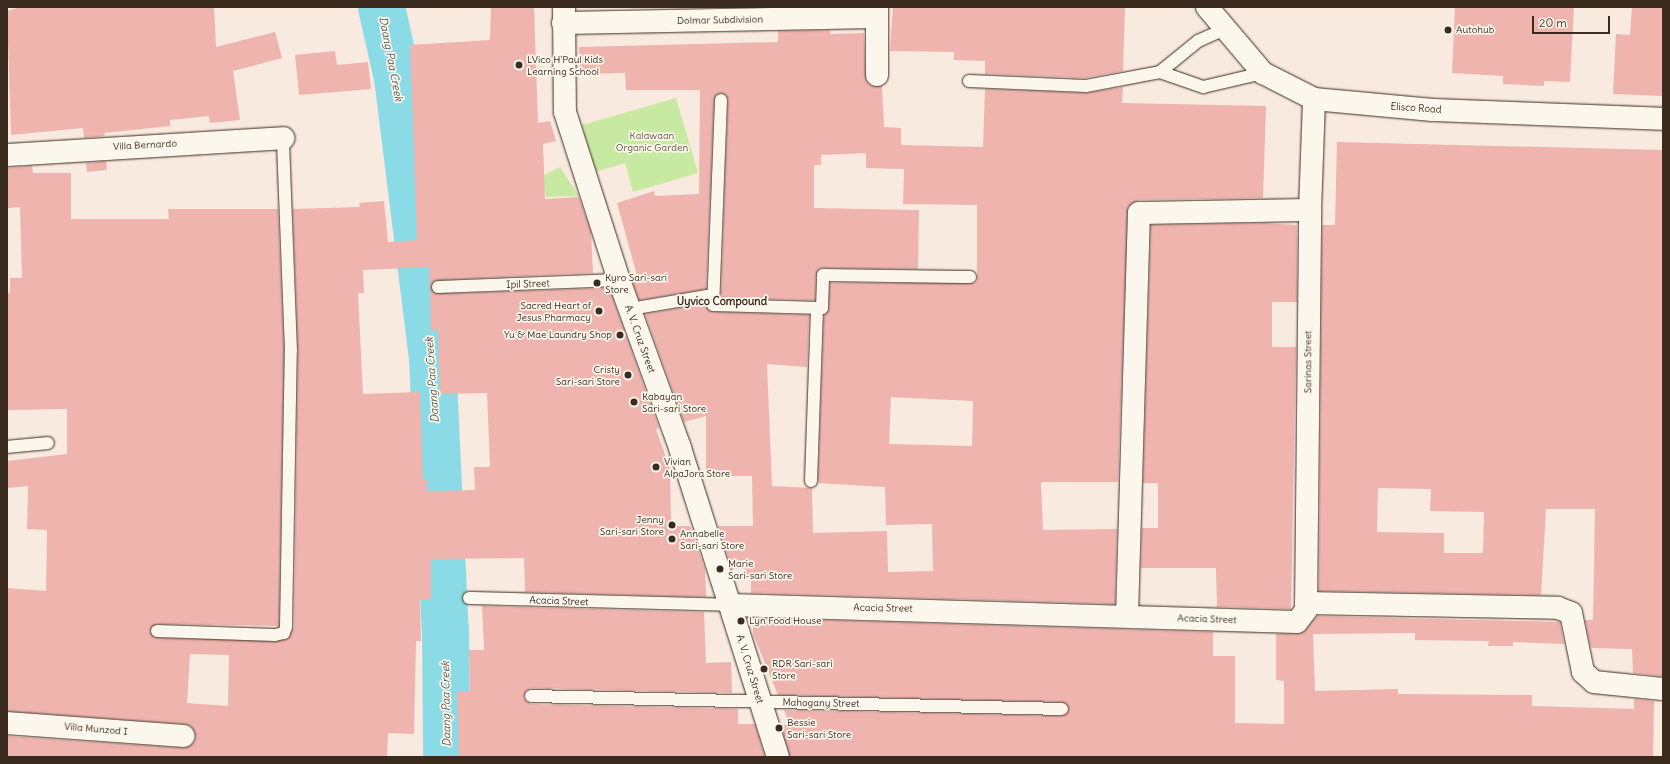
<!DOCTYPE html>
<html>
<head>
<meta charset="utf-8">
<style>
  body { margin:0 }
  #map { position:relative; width:1670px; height:764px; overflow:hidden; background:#f9eadf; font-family:Delius,sans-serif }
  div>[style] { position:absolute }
  .green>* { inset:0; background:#c7e9a2 }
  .river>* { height:47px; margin:-23.5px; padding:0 23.5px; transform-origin:23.5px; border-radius:23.5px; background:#8bdbe7 }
  .building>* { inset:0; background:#efb4ad; transform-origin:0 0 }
  .roads { filter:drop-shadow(0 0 1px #3b2a1e) drop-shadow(0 0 1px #3b2a1e) }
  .service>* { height:12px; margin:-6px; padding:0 6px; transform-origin:6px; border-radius:6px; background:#fbf7ec }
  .minor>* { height:22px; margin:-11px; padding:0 11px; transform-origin:11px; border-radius:11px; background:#fbf7ec }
  .tertiary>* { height:22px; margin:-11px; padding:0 11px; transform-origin:11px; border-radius:11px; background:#fbf7ec }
  .secondary>* { height:22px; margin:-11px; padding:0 11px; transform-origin:11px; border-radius:11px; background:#fbf7ec }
  .dots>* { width:11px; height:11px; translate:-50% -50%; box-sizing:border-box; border:2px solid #fbf7ec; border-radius:50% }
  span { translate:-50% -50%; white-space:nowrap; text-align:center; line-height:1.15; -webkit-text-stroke:3.5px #fbf7ec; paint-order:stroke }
  .street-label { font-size:10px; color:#3b2a1e }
  .poi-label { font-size:10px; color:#3b2a1e }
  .left { translate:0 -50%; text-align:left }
  .right { translate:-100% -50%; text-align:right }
  .park-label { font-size:10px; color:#5e5a3f }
  .water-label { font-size:11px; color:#4f5650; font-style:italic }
  .neighbourhood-label { font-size:11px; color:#3b2a1e; font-weight:700 }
  .frame { position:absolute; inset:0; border:8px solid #3b2a1e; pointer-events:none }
  .scale { position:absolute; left:1532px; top:16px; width:78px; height:18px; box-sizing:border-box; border:2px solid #3b2a1e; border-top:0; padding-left:5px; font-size:12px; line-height:14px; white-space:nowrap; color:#3b2a1e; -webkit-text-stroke:3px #fbf7ec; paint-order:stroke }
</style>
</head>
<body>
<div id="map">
  <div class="green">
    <div style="clip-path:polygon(676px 98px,698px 173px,633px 192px,625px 163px,595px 172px,582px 125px)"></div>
    <div style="clip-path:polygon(560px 167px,579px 196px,546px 197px,542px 176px)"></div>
  </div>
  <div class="river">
    <div style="left:381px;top:7px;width:72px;rotate:77.1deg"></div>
    <div style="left:397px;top:77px;width:284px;rotate:82.9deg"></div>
    <div style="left:432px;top:359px;width:271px;rotate:87.3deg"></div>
    <div style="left:445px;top:630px;width:127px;rotate:89.5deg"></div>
  </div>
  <div class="building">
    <div style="clip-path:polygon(20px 7px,214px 7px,216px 47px,275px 32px,282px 58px,233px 71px,240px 120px,210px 123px,209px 116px,170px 120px,170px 126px,104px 133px,105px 136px,84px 138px,83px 128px,11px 135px,7px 11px)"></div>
    <div style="clip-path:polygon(evenodd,491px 7px,534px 7px,538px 123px,550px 121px,556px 141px,543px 144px,545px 199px,579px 197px,591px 232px,593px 273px,438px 280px,432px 283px,431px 291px,438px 294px,609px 288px,659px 428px,656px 429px,670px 469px,671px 521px,677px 521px,677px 526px,690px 526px,705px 569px,706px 597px,525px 592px,524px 558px,431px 559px,431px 600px,420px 600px,421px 641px,416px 641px,414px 734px,388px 733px,387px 757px,7px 757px,7px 736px,183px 748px,194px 743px,196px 737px,191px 726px,185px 724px,7px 711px,7px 588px,46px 591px,47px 530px,27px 529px,28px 486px,7px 488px,7px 461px,67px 454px,67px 409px,7px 410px,7px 292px,10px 293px,10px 278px,22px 278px,20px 207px,7px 208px,7px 168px,32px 166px,33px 173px,71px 173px,71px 219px,169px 219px,168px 209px,278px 209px,284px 351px,279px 626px,157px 624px,150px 631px,157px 638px,286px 640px,294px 627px,298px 351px,293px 209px,360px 207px,359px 203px,384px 201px,388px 242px,417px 240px,410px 45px,490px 40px,491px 7px,429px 267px,431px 331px,438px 330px,440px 394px,487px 393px,490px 467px,474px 467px,475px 490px,427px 491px,427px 479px,423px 480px,420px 392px,363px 394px,358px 293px,364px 293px,363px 270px,429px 267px,491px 7px,190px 654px,229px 655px,228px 706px,187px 703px,190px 654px)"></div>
    <div style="clip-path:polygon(893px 7px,1125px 7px,1123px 71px,1085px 78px,985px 74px,985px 61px,954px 60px,954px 52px,890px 51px)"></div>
    <div style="clip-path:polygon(1455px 7px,1574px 7px,1570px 82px,1544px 81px,1544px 86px,1503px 84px,1503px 76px,1452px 73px)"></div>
    <div style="clip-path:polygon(1632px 7px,1663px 7px,1663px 96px,1613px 94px,1616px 34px,1630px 35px)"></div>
    <div style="clip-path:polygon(evenodd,830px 30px,830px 34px,864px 33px,866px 81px,871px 86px,882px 86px,884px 127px,901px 128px,901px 145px,983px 147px,985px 89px,1086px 93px,1123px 87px,1122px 103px,1266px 106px,1263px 198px,1139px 200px,1128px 207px,1118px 482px,1041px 482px,1043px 530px,1117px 529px,1115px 604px,751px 593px,751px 578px,746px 578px,746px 569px,732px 569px,718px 526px,753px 526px,752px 476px,706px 476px,706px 416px,684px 422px,645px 314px,706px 304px,713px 312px,809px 315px,807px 367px,767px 364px,772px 486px,812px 488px,813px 533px,887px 531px,888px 572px,933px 571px,932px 524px,886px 525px,885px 487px,818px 483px,824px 315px,829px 309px,830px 283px,974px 283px,977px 281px,977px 205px,903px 204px,904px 169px,866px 168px,866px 153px,821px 155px,821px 165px,814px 165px,814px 208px,919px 210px,918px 269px,820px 268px,816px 275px,815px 300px,721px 298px,728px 100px,725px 94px,718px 93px,714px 100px,706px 289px,639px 300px,632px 280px,638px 279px,617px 203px,654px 191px,655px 196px,699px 194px,700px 90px,626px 90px,625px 73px,580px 74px,579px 47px,778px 42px,778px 31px,830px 30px,891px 397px,973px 401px,972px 446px,889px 444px,891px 397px)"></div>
    <div style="clip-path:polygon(335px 51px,337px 65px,368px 62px,371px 89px,299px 95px,295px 55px)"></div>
    <div style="clip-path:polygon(evenodd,1337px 142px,1663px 150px,1662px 676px,1633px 673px,1632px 649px,1592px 648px,1590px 644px,1585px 620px,1593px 620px,1595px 509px,1546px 509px,1541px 595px,1319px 591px,1322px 225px,1335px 225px,1337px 142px,1378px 488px,1431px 489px,1430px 511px,1484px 512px,1483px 553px,1444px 553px,1444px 533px,1377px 532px,1378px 488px)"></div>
    <div style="left:106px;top:161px;width:9px;height:20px;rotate:84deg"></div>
    <div style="clip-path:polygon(1263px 223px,1297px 225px,1297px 302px,1272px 302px,1272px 347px,1296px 347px,1291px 609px,1217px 607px,1216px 568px,1141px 568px,1142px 528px,1158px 528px,1158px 483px,1143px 483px,1151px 225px)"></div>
    <div style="clip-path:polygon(482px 606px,704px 612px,706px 663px,731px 662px,732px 693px,531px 688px,525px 692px,524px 699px,531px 704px,738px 709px,738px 724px,755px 724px,765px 757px,459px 757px,457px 692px,470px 692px,469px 650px,484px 650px)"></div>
    <div style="clip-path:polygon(1317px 616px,1560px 622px,1564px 644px,1513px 642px,1513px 646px,1488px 646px,1489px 641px,1415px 640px,1415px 633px,1313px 634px,1315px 691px,1398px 689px,1398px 694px,1532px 695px,1532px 706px,1634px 709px,1634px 699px,1654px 701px,1653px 757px,790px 757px,781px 725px,790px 725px,784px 710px,1062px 716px,1069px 709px,1062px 702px,778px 695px,753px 634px,753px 618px,1213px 632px,1213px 656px,1235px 656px,1235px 723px,1284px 724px,1284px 681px,1276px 680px,1276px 634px,1302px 633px)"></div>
  </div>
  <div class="roads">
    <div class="service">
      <div style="left:1160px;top:72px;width:46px;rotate:19.2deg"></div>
      <div style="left:1203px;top:87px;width:62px;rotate:-13.1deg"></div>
      <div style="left:969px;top:81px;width:117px;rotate:2.4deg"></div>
      <div style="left:1086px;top:86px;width:75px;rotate:-10.7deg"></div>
      <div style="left:1160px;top:72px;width:49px;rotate:-39.2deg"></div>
      <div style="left:1198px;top:41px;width:27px;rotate:-24deg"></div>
      <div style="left:721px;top:100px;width:205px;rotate:92.2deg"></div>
      <div style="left:713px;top:305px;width:109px;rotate:1.6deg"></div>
      <div style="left:822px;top:308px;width:33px;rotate:-88deg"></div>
      <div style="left:823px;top:275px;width:147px;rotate:0.8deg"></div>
      <div style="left:438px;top:287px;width:181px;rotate:-2.2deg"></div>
      <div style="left:630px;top:309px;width:84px;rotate:-9.6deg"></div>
      <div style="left:7px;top:447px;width:41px;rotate:-5.6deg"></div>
      <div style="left:811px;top:481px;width:173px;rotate:-88deg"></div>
      <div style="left:469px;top:598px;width:261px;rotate:1.5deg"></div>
      <div style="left:157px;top:631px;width:118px;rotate:1.9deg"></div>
      <div style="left:275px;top:635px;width:9px;rotate:-13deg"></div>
      <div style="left:284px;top:633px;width:6px;rotate:-72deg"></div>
      <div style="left:286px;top:627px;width:276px;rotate:-89deg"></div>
      <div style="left:291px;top:351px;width:213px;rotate:-92.2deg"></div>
      <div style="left:531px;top:696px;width:531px;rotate:1.4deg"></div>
    </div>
    <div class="minor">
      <div style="left:563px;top:23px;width:314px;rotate:-1.1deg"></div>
      <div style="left:877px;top:75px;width:68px;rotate:-90deg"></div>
      <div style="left:7px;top:155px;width:277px;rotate:-3.5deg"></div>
      <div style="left:1306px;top:603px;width:252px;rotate:1.1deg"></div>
      <div style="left:1558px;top:608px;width:14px;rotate:21deg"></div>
      <div style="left:1571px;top:613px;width:60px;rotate:78.5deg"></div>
      <div style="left:1583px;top:672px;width:15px;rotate:42deg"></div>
      <div style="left:1594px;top:682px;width:69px;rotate:5.8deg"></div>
      <div style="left:730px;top:605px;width:567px;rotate:1.72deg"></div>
      <div style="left:1297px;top:622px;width:15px;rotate:-53deg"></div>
      <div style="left:1306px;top:610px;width:400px;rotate:-89.4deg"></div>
      <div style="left:1310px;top:210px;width:111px;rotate:-87.9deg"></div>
      <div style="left:1127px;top:616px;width:403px;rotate:-88.3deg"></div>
      <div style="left:1139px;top:213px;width:171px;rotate:-1deg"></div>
      <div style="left:7px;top:723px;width:177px;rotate:4.2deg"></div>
    </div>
    <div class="tertiary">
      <div style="left:564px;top:7px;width:105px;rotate:89.5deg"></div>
      <div style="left:565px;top:112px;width:176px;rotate:72.2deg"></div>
      <div style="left:619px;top:280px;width:179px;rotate:70deg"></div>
      <div style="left:680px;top:448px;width:324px;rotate:72.4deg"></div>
    </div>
    <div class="secondary">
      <div style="left:1207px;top:7px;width:87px;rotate:49.7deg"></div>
      <div style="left:1263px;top:73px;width:57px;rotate:27deg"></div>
      <div style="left:1314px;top:99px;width:119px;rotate:5.3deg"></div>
      <div style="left:1432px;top:110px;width:231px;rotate:2.2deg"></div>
    </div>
  </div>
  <div class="dots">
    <div style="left:1448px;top:30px;background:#3b2a1e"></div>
    <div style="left:519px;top:65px;background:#3b2a1e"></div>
    <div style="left:597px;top:283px;background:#3b2a1e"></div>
    <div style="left:599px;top:311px;background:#3b2a1e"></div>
    <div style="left:620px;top:335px;background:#3b2a1e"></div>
    <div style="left:628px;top:375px;background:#3b2a1e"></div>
    <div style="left:634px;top:402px;background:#3b2a1e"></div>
    <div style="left:656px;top:467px;background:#3b2a1e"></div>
    <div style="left:672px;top:525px;background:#3b2a1e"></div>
    <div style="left:672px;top:539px;background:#3b2a1e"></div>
    <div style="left:720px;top:569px;background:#3b2a1e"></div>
    <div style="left:741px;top:621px;background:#3b2a1e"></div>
    <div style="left:764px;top:669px;background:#3b2a1e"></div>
    <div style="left:779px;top:728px;background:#3b2a1e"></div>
  </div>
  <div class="street-label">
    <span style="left:720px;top:20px;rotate:-1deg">Dolmar Subdivision</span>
    <span style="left:1416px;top:108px;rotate:4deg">Elisco Road</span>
    <span style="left:145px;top:145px;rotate:-3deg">Villa Bernardo</span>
    <span style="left:528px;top:284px;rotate:-2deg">Ipil Street</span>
    <span style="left:640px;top:339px;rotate:70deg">A. V. Cruz Street</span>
    <span style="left:1308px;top:362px;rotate:-90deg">Sarinas Street</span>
    <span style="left:559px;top:601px;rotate:2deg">Acacia Street</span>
    <span style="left:883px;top:608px;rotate:1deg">Acacia Street</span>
    <span style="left:1207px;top:619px;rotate:2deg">Acacia Street</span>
    <span style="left:750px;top:669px;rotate:73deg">A. V. Cruz Street</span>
    <span style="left:821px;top:703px;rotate:1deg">Mahogany Street</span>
    <span style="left:96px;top:729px;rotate:5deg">Villa Munzod I</span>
  </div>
  <div class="poi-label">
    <span class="left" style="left:1456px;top:30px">Autohub</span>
    <span class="left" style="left:527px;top:65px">LVico H'Paul Kids<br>Learning School</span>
    <span class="left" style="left:605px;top:283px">Kyro Sari-sari<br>Store</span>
    <span class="right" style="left:591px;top:311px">Sacred Heart of<br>Jesus Pharmacy</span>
    <span class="right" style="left:612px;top:335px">Yu &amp; Mae Laundry Shop</span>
    <span class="right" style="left:620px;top:375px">Cristy<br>Sari-sari Store</span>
    <span class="left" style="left:642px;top:402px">Kabayan<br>Sari-sari Store</span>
    <span class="left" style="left:664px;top:467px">Vivian<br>AlpaJora Store</span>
    <span class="right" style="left:664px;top:525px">Jenny<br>Sari-sari Store</span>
    <span class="left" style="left:680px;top:539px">Annabelle<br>Sari-sari Store</span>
    <span class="left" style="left:728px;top:569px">Marie<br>Sari-sari Store</span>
    <span class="left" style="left:749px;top:621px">Lyn Food House</span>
    <span class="left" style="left:772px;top:669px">RDR Sari-sari<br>Store</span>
    <span class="left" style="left:787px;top:728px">Bessie<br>Sari-sari Store</span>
  </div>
  <div class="park-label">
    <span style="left:652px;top:141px">Kalawaan<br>Organic Garden</span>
  </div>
  <div class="water-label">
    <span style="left:391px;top:59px;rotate:79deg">Daang Paa Creek</span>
    <span style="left:432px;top:380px;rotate:-94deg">Daang Paa Creek</span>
    <span style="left:446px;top:704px;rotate:-91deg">Daang Paa Creek</span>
  </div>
  <div class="neighbourhood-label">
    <span style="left:722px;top:301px">Uyvico Compound</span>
  </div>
  <div class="frame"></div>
  <div class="scale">20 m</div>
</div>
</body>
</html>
